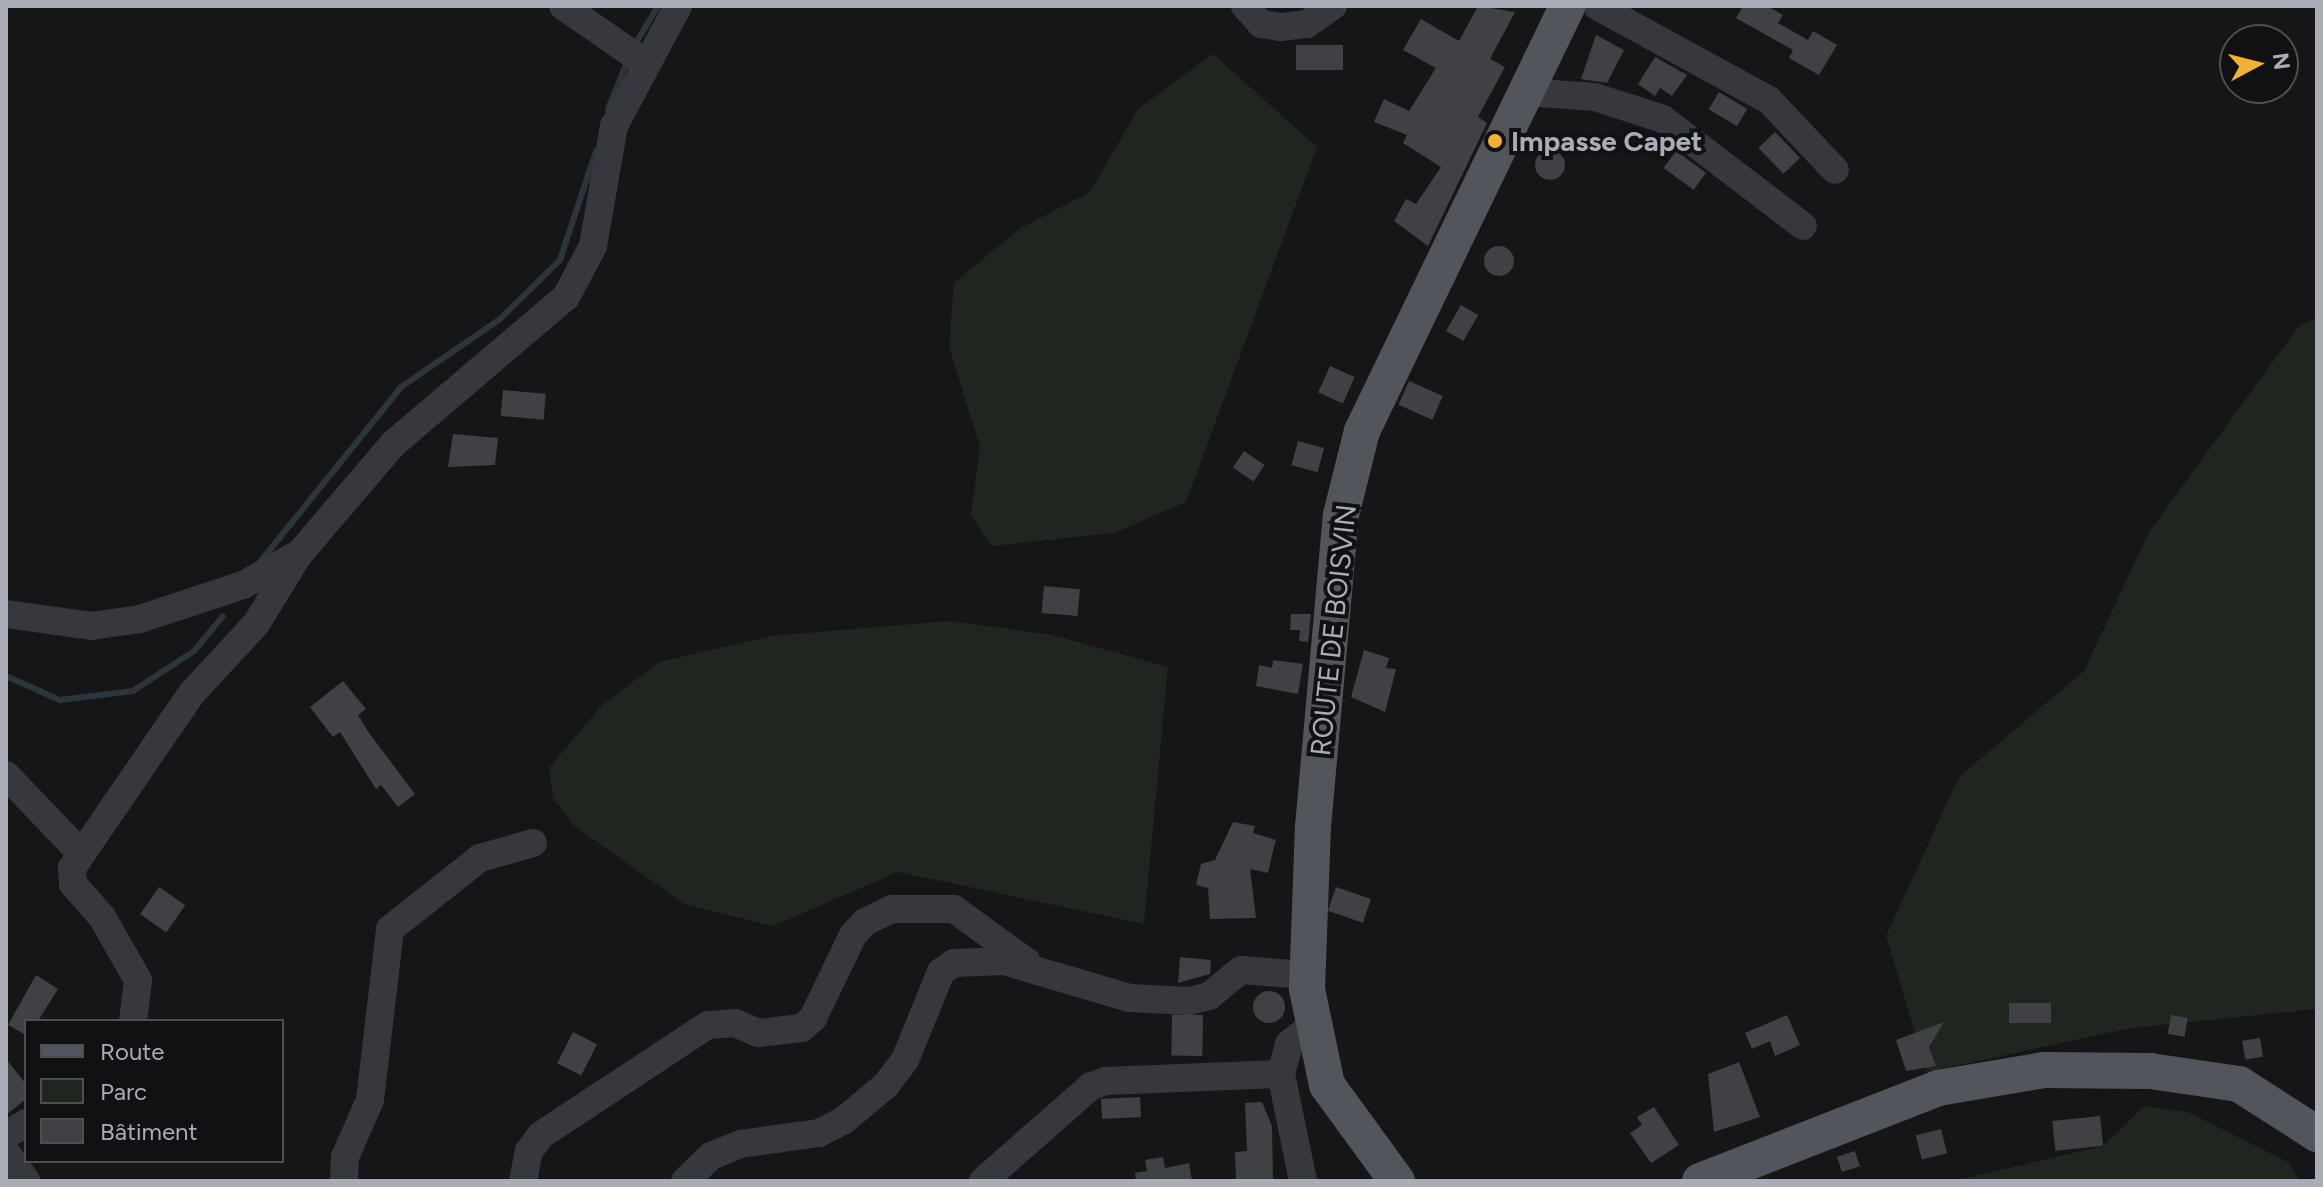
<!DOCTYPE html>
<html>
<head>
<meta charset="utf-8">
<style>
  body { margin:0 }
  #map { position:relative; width:2323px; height:1187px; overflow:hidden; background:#161618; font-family:Figtree,sans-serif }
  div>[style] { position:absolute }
  .green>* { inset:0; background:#1e261f }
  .stream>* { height:6px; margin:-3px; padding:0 3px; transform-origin:3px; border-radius:3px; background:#2c353c }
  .building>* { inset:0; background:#404145; transform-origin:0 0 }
  .round { border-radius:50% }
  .minor>* { height:28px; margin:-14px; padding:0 14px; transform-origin:14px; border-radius:14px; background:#37383d }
  .major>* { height:36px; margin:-18px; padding:0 18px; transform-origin:18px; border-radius:18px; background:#53555c }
  .dots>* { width:22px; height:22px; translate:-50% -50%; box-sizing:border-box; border:4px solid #111113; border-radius:50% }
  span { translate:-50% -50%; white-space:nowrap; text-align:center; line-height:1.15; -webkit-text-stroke:8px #111113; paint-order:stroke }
  .poi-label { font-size:28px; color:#a8adb8; font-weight:700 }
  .left { translate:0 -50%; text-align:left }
  .street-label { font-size:28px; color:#a8adb8 }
  .frame { position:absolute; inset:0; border:8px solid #a8adb8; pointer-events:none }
  .legend { position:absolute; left:24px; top:1019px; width:260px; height:144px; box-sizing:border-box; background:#111113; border:2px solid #4d4f55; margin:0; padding:10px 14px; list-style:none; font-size:24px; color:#a8adb8 }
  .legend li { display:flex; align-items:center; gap:16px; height:40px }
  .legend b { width:40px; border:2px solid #4d4f55 }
  .north { position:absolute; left:2219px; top:24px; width:80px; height:80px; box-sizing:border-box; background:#111113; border:2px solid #4d4f55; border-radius:50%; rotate:83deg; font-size:22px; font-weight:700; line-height:32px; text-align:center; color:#a8adb8 }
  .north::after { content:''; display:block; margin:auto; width:28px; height:36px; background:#f2b134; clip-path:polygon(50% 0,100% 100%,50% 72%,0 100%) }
</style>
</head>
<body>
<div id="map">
  <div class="green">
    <div style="clip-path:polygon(1213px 54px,1317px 147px,1186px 502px,1114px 533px,991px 546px,971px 515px,980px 447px,949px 347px,954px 283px,1019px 229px,1090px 192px,1138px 109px)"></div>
    <div style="clip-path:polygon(2317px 317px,2317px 1009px,2131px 1028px,1927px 1072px,1886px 936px,1959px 777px,2084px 671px,2149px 532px,2299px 326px)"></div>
    <div style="clip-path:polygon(950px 621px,1053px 635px,1168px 667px,1144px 924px,898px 872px,773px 926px,686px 905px,573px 825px,553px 798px,549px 768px,603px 704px,659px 662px,771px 636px)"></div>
    <div style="clip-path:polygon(2144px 1106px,2188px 1112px,2288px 1162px,2300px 1181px,1953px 1181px,2103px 1146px)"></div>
  </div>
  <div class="stream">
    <div style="left:634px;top:46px;width:47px;rotate:-59deg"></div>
    <div style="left:608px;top:109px;width:53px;rotate:-67.8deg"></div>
    <div style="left:260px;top:562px;width:225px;rotate:-51.1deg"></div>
    <div style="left:401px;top:387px;width:119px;rotate:-34.4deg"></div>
    <div style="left:499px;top:320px;width:86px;rotate:-44.5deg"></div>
    <div style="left:560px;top:260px;width:115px;rotate:-71.7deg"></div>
    <div style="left:6px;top:676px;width:59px;rotate:24deg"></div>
    <div style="left:60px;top:700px;width:74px;rotate:-7deg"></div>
    <div style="left:133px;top:691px;width:73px;rotate:-33.3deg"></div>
    <div style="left:194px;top:651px;width:45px;rotate:-50.4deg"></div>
  </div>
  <div class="building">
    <div style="clip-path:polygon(1478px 6px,1515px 12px,1490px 59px,1505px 67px,1478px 117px,1487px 123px,1428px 246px,1394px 221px,1406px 199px,1416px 204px,1441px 167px,1403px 143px,1407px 135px,1374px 122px,1384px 99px,1409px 111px,1436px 68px,1403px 50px,1421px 19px,1459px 41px)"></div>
    <div style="clip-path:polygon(1743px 6px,1767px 6px,1783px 15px,1778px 23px,1808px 40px,1813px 31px,1837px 45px,1819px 75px,1789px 58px,1793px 50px,1736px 18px)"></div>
    <div style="clip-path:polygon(1596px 35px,1624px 50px,1607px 83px,1581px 79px)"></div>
    <div style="left:1343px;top:45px;width:25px;height:47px;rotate:90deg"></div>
    <div style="clip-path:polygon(1655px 57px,1687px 75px,1672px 96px,1660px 88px,1655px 96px,1638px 84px)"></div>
    <div style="left:1719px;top:92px;width:33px;height:20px;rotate:31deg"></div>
    <div style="left:1775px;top:132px;width:36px;height:23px;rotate:46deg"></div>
    <div class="round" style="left:1535px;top:150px;width:30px;height:30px"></div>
    <div style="left:1676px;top:151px;width:37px;height:21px;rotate:36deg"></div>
    <div class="round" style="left:1484px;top:246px;width:30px;height:30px"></div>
    <div style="left:1461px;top:305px;width:20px;height:30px;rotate:30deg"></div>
    <div style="left:1330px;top:366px;width:27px;height:29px;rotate:24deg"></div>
    <div style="left:1409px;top:381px;width:37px;height:26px;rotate:24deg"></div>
    <div style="left:503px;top:390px;width:43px;height:26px;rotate:5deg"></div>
    <div style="clip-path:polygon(453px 434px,498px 438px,495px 465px,448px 467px)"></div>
    <div style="left:1298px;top:441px;width:27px;height:25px;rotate:15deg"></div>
    <div style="left:1244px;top:451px;width:25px;height:20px;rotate:34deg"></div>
    <div style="left:1044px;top:586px;width:36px;height:27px;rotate:5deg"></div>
    <div style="clip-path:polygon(1291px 614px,1311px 614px,1308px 642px,1299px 641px,1300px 630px,1290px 630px)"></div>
    <div style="clip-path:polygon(1364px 650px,1389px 658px,1386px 668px,1396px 669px,1385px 712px,1351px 697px)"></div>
    <div style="clip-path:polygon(1273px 660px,1303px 664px,1298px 694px,1256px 686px,1259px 665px,1272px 668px)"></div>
    <div style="clip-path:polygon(343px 681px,366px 709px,358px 715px,369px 733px,415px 794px,398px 807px,381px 785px,376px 789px,340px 732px,333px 737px,310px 707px)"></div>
    <div style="clip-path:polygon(1233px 822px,1255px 826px,1253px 833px,1276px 840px,1274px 847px,1268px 873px,1250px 869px,1256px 918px,1210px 919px,1208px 888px,1196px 885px,1201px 864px,1215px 860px)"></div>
    <div style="left:159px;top:887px;width:32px;height:33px;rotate:35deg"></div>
    <div style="left:1336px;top:887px;width:37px;height:25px;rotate:19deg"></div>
    <div style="clip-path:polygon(1180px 957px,1211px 960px,1210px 974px,1178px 983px)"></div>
    <div style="clip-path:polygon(36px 975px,58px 989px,38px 1021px,26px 1021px,26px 1035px,8px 1025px)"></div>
    <div class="round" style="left:1253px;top:991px;width:32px;height:32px"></div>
    <div style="left:2051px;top:1003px;width:20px;height:42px;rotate:90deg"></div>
    <div style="left:1203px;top:1015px;width:41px;height:31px;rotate:91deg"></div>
    <div style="clip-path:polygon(1787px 1015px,1800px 1045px,1775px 1056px,1770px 1041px,1752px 1049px,1745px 1033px)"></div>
    <div style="left:2171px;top:1015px;width:17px;height:19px;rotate:10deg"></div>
    <div style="clip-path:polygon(1944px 1022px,1929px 1047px,1936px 1066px,1906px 1071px,1896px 1040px)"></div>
    <div style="left:573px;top:1032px;width:27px;height:35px;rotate:27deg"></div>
    <div style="left:2260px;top:1038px;width:19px;height:18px;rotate:81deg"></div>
    <div style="clip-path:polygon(6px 1059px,26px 1084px,26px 1099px,6px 1115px)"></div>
    <div style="clip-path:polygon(1739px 1062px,1760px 1117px,1714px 1132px,1708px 1074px)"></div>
    <div style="left:1140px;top:1097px;width:20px;height:39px;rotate:87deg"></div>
    <div style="clip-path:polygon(1262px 1102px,1272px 1126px,1273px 1181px,1236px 1181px,1235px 1152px,1247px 1151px,1245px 1103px)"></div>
    <div style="clip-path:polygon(1654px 1107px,1679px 1145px,1651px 1163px,1630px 1133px,1642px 1125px,1637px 1117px)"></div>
    <div style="left:2100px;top:1116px;width:30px;height:48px;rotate:84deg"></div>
    <div style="left:1941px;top:1129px;width:25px;height:26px;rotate:76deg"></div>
    <div style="left:1855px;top:1151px;width:16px;height:19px;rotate:72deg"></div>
    <div style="clip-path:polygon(1163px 1157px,1165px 1168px,1189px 1163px,1192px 1181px,1136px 1181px,1135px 1173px,1147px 1171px,1145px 1160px)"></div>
  </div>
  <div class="minor">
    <div style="left:563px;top:6px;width:98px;rotate:34.7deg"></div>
    <div style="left:1245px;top:6px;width:24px;rotate:48deg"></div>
    <div style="left:1261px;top:24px;width:20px;rotate:9deg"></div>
    <div style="left:1281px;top:27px;width:26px;rotate:-7deg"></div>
    <div style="left:1307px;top:24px;width:32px;rotate:-35deg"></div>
    <div style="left:1597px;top:6px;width:196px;rotate:28.7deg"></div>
    <div style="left:1769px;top:100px;width:96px;rotate:46.7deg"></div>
    <div style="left:1525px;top:92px;width:70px;rotate:4.1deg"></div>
    <div style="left:1595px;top:97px;width:71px;rotate:17.9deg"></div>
    <div style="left:1663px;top:119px;width:176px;rotate:37.4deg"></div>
    <div style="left:6px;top:614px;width:86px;rotate:8deg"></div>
    <div style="left:91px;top:626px;width:49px;rotate:-8.1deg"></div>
    <div style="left:140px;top:619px;width:108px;rotate:-18.3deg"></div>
    <div style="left:243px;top:585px;width:65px;rotate:-29.3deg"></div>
    <div style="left:300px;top:553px;width:143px;rotate:-49.5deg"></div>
    <div style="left:393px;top:444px;width:227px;rotate:-40.4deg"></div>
    <div style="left:566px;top:297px;width:58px;rotate:-62.1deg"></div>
    <div style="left:593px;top:246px;width:122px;rotate:-80.1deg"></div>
    <div style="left:614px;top:126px;width:136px;rotate:-61.9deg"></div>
    <div style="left:6px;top:775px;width:105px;rotate:46.2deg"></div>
    <div style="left:133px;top:1021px;width:41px;rotate:-83deg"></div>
    <div style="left:138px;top:980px;width:73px;rotate:-119.7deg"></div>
    <div style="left:102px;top:917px;width:44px;rotate:-131.3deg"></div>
    <div style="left:73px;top:884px;width:16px;rotate:-94deg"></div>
    <div style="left:72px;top:868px;width:212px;rotate:-55.6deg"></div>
    <div style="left:192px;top:693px;width:94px;rotate:-47.2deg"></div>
    <div style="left:256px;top:624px;width:79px;rotate:-58.5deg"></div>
    <div style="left:6px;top:1135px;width:23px;rotate:-31deg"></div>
    <div style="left:6px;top:1152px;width:35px;rotate:55deg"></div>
    <div style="left:344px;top:1181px;width:24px;rotate:-88deg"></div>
    <div style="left:345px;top:1157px;width:62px;rotate:-66.3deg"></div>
    <div style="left:370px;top:1100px;width:172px;rotate:-83.3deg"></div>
    <div style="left:390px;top:929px;width:115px;rotate:-38.3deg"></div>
    <div style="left:480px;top:858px;width:55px;rotate:-15.8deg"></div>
    <div style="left:523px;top:1181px;width:31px;rotate:-79deg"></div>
    <div style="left:529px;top:1151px;width:20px;rotate:-53deg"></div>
    <div style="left:541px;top:1135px;width:200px;rotate:-33.4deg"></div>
    <div style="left:708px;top:1025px;width:27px;rotate:-4deg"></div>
    <div style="left:735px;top:1023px;width:25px;rotate:23deg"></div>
    <div style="left:758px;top:1033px;width:44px;rotate:-6.5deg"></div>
    <div style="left:802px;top:1028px;width:15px;rotate:-42deg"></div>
    <div style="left:813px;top:1018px;width:92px;rotate:-64.3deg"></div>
    <div style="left:853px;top:935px;width:18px;rotate:-47deg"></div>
    <div style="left:865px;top:922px;width:30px;rotate:-26deg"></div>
    <div style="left:892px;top:909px;width:62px"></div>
    <div style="left:954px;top:909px;width:90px;rotate:36deg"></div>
    <div style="left:685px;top:1181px;width:36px;rotate:-44deg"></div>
    <div style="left:711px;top:1156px;width:31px;rotate:-22deg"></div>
    <div style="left:740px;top:1144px;width:80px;rotate:-7.9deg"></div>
    <div style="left:819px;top:1133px;width:27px;rotate:-27deg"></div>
    <div style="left:843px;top:1121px;width:56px;rotate:-39.9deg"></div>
    <div style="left:886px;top:1085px;width:31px;rotate:-53deg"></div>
    <div style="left:905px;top:1060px;width:95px;rotate:-67.8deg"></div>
    <div style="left:941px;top:972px;width:16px;rotate:-35deg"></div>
    <div style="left:954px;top:963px;width:50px;rotate:-2.3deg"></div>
    <div style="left:1004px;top:961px;width:131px;rotate:16.4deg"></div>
    <div style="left:1130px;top:998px;width:59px;rotate:2.9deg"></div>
    <div style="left:1189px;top:1001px;width:21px;rotate:-14deg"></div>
    <div style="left:1209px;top:996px;width:41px;rotate:-39.1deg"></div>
    <div style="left:1241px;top:970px;width:65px;rotate:4.4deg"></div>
    <div style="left:983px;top:1181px;width:144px;rotate:-41.3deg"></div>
    <div style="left:1091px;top:1086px;width:16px;rotate:-18deg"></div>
    <div style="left:1106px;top:1081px;width:175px;rotate:-2.3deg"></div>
    <div style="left:1303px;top:1181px;width:109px;rotate:-101.6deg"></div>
    <div style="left:1281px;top:1074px;width:31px;rotate:-75deg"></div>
    <div style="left:1289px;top:1044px;width:28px;rotate:-39deg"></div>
  </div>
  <div class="major">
    <div style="left:1397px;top:1181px;width:119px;rotate:-126.1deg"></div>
    <div style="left:1327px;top:1085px;width:98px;rotate:-101.8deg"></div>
    <div style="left:1307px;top:989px;width:162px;rotate:-87.9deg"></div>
    <div style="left:1313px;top:827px;width:313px;rotate:-84.9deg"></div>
    <div style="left:1341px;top:515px;width:87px;rotate:-76deg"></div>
    <div style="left:1362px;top:431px;width:472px;rotate:-64.2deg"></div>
    <div style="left:1700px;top:1181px;width:256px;rotate:-21.3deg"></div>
    <div style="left:1938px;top:1088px;width:108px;rotate:-9.6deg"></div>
    <div style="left:2044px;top:1070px;width:106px;rotate:0.5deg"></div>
    <div style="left:2150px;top:1071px;width:90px;rotate:8.3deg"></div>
    <div style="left:2239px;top:1084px;width:93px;rotate:32.7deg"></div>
  </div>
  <div class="dots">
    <div style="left:1495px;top:141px;background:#f2b134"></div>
  </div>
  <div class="poi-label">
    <span class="left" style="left:1511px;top:141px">Impasse Capet</span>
  </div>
  <div class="street-label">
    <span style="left:1333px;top:630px;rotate:-84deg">ROUTE DE BOISVIN</span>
  </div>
  <div class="frame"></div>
  <ul class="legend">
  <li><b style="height:10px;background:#53555c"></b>Route</li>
  <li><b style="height:22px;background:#1e261f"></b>Parc</li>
  <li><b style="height:22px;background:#404145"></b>Bâtiment</li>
  </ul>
  <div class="north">N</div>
</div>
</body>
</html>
